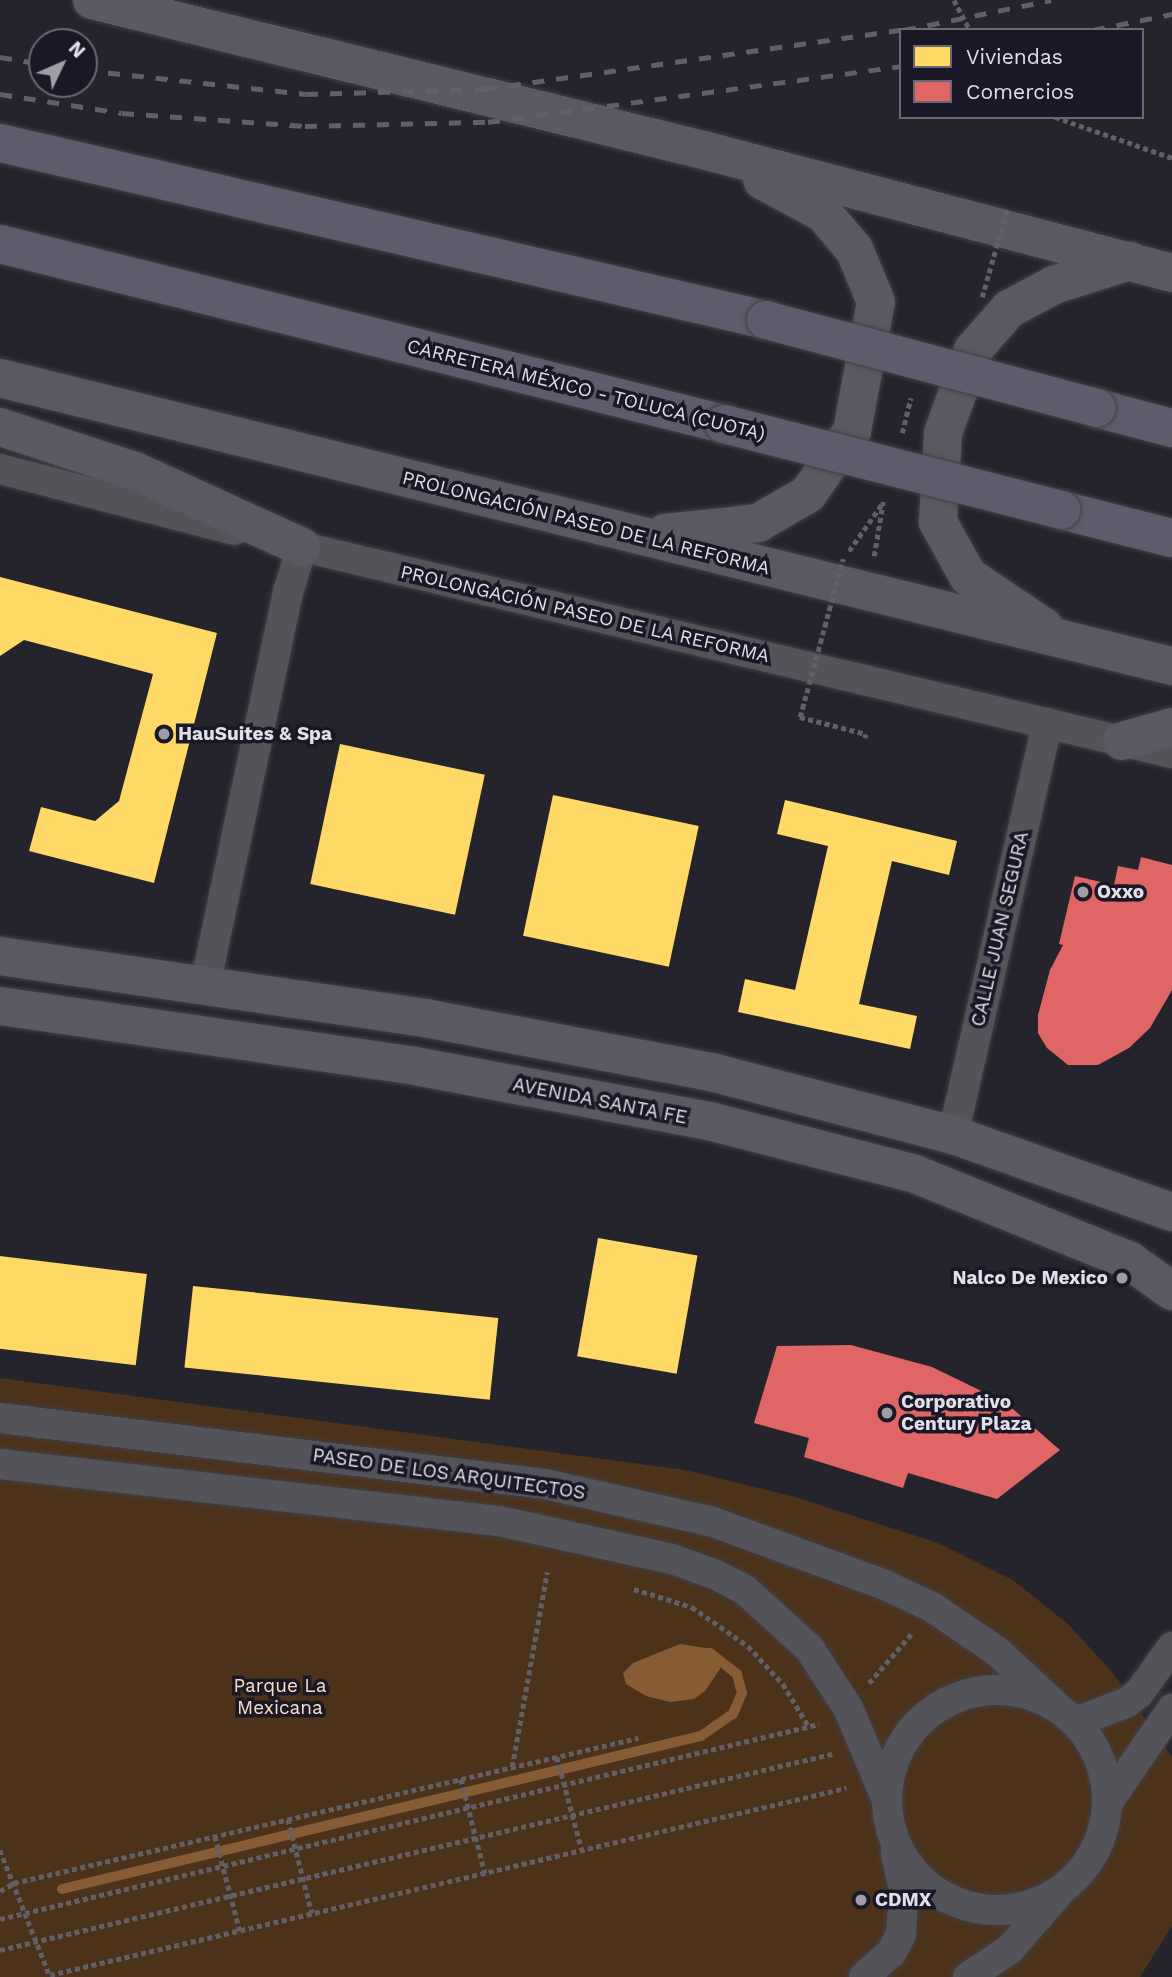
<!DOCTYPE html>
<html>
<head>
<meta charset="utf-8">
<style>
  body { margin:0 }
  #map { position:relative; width:1172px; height:1977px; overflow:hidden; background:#25242c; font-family:"Work Sans",sans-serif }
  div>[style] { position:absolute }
  .green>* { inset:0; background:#4d321a }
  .water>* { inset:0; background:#865c35 }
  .homes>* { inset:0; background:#ffd966; transform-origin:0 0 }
  .shops>* { inset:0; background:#e06666 }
  .stream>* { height:10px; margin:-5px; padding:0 5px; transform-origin:5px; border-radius:5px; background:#865c35 }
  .path>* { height:4.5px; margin-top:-2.25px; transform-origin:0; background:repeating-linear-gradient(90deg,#606066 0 5px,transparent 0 8.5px) }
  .roads { filter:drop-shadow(0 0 2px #414047) drop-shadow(0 0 2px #414047) }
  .street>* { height:30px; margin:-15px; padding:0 15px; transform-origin:15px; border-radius:15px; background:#545359 }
  .street>.ring { margin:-15px; padding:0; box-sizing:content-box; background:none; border:30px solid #545359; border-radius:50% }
  .secondary>* { height:38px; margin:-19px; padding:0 19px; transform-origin:19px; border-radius:19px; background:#5b5862 }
  .highway>* { height:38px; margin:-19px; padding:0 19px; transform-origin:19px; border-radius:19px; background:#5f5b6c }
  .rail>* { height:5px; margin-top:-2.5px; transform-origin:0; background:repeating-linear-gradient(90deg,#606067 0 12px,transparent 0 24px) }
  .path-bridge>* { height:4.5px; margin-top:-2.25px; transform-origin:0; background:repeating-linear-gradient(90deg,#606066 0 5px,transparent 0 8.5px) }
  .bridges { filter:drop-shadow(0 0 2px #414047) drop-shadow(0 0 2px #414047) }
  .highway-bridge>* { height:38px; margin:-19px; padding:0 19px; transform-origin:19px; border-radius:19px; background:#5f5b6c }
  .dots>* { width:19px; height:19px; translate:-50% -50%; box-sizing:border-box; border:4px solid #1a1726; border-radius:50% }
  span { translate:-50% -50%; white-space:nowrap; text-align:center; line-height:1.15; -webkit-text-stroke:7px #1a1726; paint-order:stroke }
  .street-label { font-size:19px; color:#e1dfea }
  .poi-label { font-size:19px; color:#e1dfea; font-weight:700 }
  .left { translate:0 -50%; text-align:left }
  .right { translate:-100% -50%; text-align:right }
  .park-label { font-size:19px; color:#faddc4 }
  .legend { position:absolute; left:899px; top:28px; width:245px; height:91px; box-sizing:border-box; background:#1a1726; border:2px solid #6a6774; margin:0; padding:9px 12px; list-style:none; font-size:21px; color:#e1dfea }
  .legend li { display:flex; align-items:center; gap:14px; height:35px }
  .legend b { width:35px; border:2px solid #6a6774 }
  .north { position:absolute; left:28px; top:28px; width:70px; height:70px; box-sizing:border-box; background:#1a1726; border:2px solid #6a6774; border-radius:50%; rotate:46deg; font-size:19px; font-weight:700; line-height:28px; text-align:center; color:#e1dfea }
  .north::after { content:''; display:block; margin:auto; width:24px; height:32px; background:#9f9ea8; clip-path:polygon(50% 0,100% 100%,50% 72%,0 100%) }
</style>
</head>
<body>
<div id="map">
  <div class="green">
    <div style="clip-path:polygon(0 1378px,685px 1470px,792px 1496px,938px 1543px,1013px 1580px,1068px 1624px,1113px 1673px,1172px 1757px,1172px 1926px,1140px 1977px,0 1977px)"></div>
  </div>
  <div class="water">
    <div style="clip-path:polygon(680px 1644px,712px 1649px,709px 1659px,719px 1663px,720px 1669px,705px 1691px,694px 1699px,670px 1702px,646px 1696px,626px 1684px,623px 1673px,633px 1663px)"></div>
  </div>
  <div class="homes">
    <div style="clip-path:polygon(0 577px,217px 633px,154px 883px,29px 851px,41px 807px,95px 821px,119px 801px,153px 674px,24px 640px,0 656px)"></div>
    <div style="left:340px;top:744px;width:148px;height:143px;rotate:12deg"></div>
    <div style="left:553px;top:795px;width:149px;height:144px;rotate:12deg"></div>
    <div style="clip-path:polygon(785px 800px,957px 841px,949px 875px,892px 861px,859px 1004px,917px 1016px,910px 1049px,738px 1012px,745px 979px,795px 990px,828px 846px,777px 834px)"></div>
    <div style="left:598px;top:1238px;width:101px;height:120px;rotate:10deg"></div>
    <div style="left:0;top:1256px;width:148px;height:92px;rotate:7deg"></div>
    <div style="left:193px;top:1286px;width:307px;height:82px;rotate:6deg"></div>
  </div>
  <div class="shops">
    <div style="clip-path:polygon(1141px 857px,1172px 865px,1172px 990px,1150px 1028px,1129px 1048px,1098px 1065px,1068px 1065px,1047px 1048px,1038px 1033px,1038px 1015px,1050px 970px,1063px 945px,1059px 944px,1075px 876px,1114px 885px,1118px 866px,1138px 870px)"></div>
    <div style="clip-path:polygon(851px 1345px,932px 1367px,1006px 1403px,1060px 1450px,997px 1499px,908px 1473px,903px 1488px,804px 1457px,809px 1438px,754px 1423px,777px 1346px)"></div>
  </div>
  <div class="stream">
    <div style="left:62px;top:1889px;width:657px;rotate:-13.47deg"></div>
    <div style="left:701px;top:1736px;width:39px;rotate:-35deg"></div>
    <div style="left:733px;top:1714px;width:23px;rotate:-67deg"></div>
    <div style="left:742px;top:1693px;width:20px;rotate:-105deg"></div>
    <div style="left:737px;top:1674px;width:34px;rotate:-142deg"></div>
  </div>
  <div class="path">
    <div style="left:954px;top:0;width:34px;rotate:62deg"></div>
    <div style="left:1055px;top:117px;width:124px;rotate:19.3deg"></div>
    <div style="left:902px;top:433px;width:36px;rotate:-76deg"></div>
    <div style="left:849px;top:551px;width:57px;rotate:-54.9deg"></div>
    <div style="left:874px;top:556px;width:55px;rotate:-80.5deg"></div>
    <div style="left:800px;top:717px;width:68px;rotate:14.4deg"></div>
    <div style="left:866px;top:734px;width:4px;rotate:104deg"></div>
    <div style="left:634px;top:1589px;width:61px;rotate:17.2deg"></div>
    <div style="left:692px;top:1607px;width:68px;rotate:34.9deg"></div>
    <div style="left:748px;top:1646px;width:52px;rotate:47.4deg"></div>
    <div style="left:783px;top:1684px;width:50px;rotate:58.8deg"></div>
    <div style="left:869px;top:1683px;width:67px;rotate:-49.2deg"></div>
    <div style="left:557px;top:1757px;width:96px;rotate:75deg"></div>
    <div style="left:512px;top:1767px;width:198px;rotate:-79.8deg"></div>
    <div style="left:461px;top:1779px;width:97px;rotate:75.7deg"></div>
    <div style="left:288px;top:1819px;width:97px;rotate:75.7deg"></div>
    <div style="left:215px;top:1836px;width:98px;rotate:75.3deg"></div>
    <div style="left:0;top:1850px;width:136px;rotate:68.4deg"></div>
    <div style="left:0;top:1891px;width:16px;rotate:-30deg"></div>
    <div style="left:14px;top:1883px;width:641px;rotate:-13.08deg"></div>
    <div style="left:0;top:1919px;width:842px;rotate:-13.39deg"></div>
    <div style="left:0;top:1950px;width:855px;rotate:-13.26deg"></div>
    <div style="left:50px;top:1975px;width:818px;rotate:-13.22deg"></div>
  </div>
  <div class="roads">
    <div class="street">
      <div style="left:0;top:469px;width:242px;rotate:14.6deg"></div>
      <div style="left:282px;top:542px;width:915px;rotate:13.34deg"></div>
      <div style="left:205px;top:986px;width:406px;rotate:-78.1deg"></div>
      <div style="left:289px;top:589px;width:44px;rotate:-72.8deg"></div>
      <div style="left:953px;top:1135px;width:423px;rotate:-77.1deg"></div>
      <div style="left:0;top:1418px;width:549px;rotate:6.9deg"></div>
      <div style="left:545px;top:1484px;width:172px;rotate:12.7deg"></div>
      <div style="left:713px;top:1522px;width:183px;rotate:20.1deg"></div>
      <div style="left:885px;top:1585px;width:52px;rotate:25.1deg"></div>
      <div style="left:932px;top:1607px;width:80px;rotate:34.3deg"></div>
      <div style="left:998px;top:1652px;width:79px;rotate:43deg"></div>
      <div style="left:0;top:1464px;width:502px;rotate:6.52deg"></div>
      <div style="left:499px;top:1521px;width:177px;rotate:12.4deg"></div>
      <div style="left:672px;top:1559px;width:45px;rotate:19.7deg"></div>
      <div style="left:714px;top:1574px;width:35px;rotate:27deg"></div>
      <div style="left:745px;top:1590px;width:86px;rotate:42.2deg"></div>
      <div style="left:809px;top:1648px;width:72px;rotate:57deg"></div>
      <div style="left:848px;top:1708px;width:98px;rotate:67.1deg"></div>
      <div class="ring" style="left:887px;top:1690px;width:190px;height:190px"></div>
      <div style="left:1075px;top:1722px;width:54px;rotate:-20.4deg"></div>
      <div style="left:1126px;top:1703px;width:16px;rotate:-38deg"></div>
      <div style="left:1139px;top:1693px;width:57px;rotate:-54.3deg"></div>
      <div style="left:1108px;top:1802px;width:113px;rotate:-55.5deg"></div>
      <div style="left:864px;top:1977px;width:36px;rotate:-42deg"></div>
      <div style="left:891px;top:1953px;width:21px;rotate:-62deg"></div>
      <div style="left:901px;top:1934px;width:45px;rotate:-86.2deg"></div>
      <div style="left:904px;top:1889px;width:36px;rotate:-103deg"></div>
      <div style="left:968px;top:1977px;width:49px;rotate:-33.4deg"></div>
      <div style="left:1009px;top:1950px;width:73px;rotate:-48.9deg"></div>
    </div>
    <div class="secondary">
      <div style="left:92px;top:0;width:633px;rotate:13.79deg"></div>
      <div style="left:707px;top:151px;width:481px;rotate:14.7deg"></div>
      <div style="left:0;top:378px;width:1207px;rotate:13.81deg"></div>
      <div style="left:0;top:427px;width:142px;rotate:18.1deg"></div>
      <div style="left:135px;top:471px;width:183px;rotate:24.5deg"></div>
      <div style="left:665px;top:533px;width:94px;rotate:-6.1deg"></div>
      <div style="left:758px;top:523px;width:58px;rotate:-30.1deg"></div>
      <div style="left:808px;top:494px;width:77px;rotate:-55.1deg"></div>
      <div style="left:852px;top:431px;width:131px;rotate:-79.5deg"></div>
      <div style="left:876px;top:302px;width:57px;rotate:-112.5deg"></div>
      <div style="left:854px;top:249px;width:48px;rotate:-130.7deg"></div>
      <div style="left:823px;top:213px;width:69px;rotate:-151.6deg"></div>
      <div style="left:1044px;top:627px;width:92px;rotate:-146.1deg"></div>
      <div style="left:968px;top:576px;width:62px;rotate:-119.1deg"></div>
      <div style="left:938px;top:522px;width:89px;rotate:-86.8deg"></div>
      <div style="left:943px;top:433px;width:88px;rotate:-70.1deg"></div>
      <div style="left:973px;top:350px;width:55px;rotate:-48.7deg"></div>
      <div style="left:1009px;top:309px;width:51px;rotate:-28.1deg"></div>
      <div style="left:1054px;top:285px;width:80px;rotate:-17.5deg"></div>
      <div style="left:1122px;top:741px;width:52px;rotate:-15.6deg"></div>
      <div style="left:0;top:956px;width:429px;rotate:8.3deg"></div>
      <div style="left:425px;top:1018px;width:295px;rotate:10.7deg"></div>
      <div style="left:715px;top:1073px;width:246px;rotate:14.6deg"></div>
      <div style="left:953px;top:1135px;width:232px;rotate:19.4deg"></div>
      <div style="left:0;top:1006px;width:419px;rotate:8.2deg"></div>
      <div style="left:415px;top:1066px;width:303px;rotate:10.6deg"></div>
      <div style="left:713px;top:1122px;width:209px;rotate:14.4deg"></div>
      <div style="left:915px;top:1174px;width:232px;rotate:22deg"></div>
      <div style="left:1130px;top:1261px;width:52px;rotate:35.5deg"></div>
    </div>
    <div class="highway">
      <div style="left:0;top:143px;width:786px;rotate:13.01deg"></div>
      <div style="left:0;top:244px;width:746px;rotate:13.96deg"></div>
      <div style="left:1096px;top:408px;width:79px;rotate:14.7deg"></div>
      <div style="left:1061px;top:510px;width:114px;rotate:14.2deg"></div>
    </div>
  </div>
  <div class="rail">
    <div style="left:904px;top:30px;width:150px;rotate:-11.5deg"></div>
    <div style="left:1093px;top:30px;width:81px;rotate:-11.4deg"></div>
    <div style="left:0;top:57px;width:43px;rotate:9.5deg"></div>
    <div style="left:84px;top:70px;width:223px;rotate:6.2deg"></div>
    <div style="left:306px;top:94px;width:179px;rotate:-1.6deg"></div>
    <div style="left:485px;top:89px;width:420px;rotate:-8.1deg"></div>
    <div style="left:0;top:94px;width:123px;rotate:8.9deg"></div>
    <div style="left:122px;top:113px;width:183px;rotate:4.1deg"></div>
    <div style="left:305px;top:126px;width:183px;rotate:-1.3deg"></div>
    <div style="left:488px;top:122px;width:417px;rotate:-7.7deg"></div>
  </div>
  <div class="path-bridge">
    <div style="left:982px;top:297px;width:91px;rotate:-74deg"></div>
    <div style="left:800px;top:717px;width:164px;rotate:-74.8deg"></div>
  </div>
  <div class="bridges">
    <div class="highway-bridge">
      <div style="left:766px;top:320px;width:342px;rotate:14.9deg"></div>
      <div style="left:724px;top:424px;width:348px;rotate:14.3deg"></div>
    </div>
  </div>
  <div class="dots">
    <div style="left:164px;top:734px;background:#9f9ea8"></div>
    <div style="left:1083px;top:892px;background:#9f9ea8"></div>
    <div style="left:1122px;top:1278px;background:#9f9ea8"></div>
    <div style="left:887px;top:1413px;background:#9f9ea8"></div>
    <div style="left:861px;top:1900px;background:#9f9ea8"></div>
  </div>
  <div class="street-label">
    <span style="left:586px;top:390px;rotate:14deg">CARRETERA MÉXICO - TOLUCA (CUOTA)</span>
    <span style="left:586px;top:523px;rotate:14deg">PROLONGACIÓN PASEO DE LA REFORMA</span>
    <span style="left:585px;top:614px;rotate:13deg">PROLONGACIÓN PASEO DE LA REFORMA</span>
    <span style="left:1000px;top:929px;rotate:-77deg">CALLE JUAN SEGURA</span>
    <span style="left:600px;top:1101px;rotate:11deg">AVENIDA SANTA FE</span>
    <span style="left:449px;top:1474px;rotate:8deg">PASEO DE LOS ARQUITECTOS</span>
  </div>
  <div class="poi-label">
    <span class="left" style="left:178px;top:734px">HauSuites &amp; Spa</span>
    <span class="left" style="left:1097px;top:892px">Oxxo</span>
    <span class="right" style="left:1108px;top:1278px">Nalco De Mexico</span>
    <span class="left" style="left:901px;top:1413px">Corporativo<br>Century Plaza</span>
    <span class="left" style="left:875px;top:1900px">CDMX</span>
  </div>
  <div class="park-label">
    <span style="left:280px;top:1697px">Parque La<br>Mexicana</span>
  </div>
  <ul class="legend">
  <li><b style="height:19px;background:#ffd966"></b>Viviendas</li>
  <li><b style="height:19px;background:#e06666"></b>Comercios</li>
  </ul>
  <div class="north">N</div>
</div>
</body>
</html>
